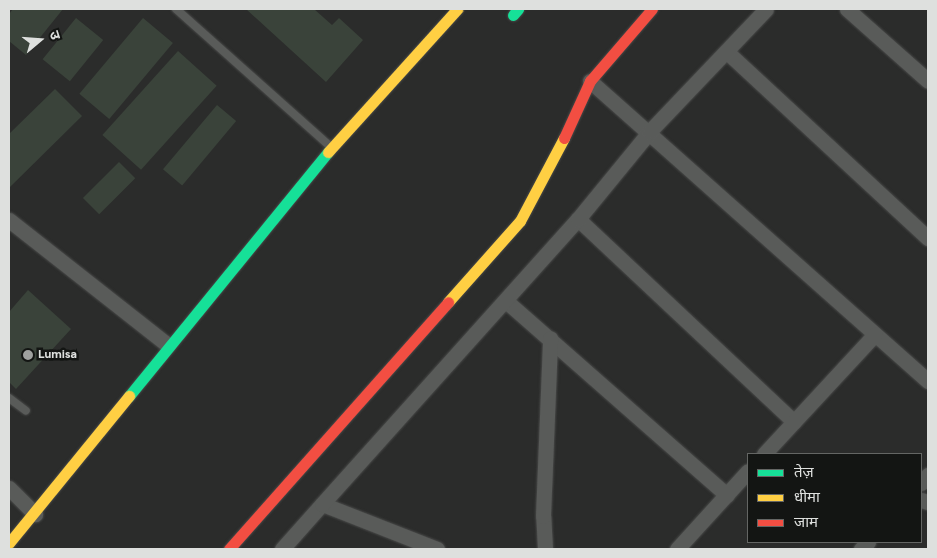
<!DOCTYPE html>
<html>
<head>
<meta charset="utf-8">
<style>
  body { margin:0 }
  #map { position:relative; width:937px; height:558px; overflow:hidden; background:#2b2c2b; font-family:Figtree,"Noto Sans Devanagari",sans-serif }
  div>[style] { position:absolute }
  .building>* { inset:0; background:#3a433a; transform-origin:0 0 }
  .roads { filter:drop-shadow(0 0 1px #484948) drop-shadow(0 0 1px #484948) }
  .lane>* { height:8px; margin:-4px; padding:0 4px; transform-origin:4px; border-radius:4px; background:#595b59 }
  .street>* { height:15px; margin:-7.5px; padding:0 7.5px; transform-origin:7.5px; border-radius:7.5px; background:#595b59 }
  .fast>* { height:11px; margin:-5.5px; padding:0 5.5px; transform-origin:5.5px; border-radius:5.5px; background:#16e098 }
  .slow>* { height:11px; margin:-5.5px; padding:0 5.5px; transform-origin:5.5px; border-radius:5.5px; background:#ffcf43 }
  .jam>* { height:11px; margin:-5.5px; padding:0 5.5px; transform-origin:5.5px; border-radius:5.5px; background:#f24e42 }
  .dots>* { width:14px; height:14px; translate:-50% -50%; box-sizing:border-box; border:2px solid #131513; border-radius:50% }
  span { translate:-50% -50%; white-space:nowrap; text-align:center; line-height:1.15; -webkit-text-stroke:5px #131513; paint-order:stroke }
  .poi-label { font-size:12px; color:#dee0de; font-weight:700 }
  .left { translate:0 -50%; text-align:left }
  .frame { position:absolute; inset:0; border:10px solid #dee0de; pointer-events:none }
  .legend { position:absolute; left:747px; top:453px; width:175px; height:90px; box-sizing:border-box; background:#131513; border:1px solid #646664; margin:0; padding:6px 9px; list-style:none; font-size:15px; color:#dee0de }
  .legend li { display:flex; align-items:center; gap:10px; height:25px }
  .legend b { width:25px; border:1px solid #646664 }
  .north { position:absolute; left:15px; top:15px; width:50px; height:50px; -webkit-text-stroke:4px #131513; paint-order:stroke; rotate:72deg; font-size:14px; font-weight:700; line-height:20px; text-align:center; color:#dee0de }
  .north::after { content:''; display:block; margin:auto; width:18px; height:22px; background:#dee0de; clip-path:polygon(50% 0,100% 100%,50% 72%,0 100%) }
</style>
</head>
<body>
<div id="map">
  <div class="building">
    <div style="clip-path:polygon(13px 9px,63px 9px,26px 55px,9px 41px,9px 14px)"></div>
    <div style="clip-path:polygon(246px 9px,314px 9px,332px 25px,339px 18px,363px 40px,326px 82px)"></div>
    <div style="left:76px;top:18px;width:35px;height:53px;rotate:39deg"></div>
    <div style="left:143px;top:18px;width:39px;height:99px;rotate:40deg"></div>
    <div style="left:178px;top:51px;width:52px;height:113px;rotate:42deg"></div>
    <div style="clip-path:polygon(55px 89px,82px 116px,9px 188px,9px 134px)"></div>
    <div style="left:217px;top:105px;width:25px;height:84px;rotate:40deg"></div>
    <div style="left:119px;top:162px;width:23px;height:51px;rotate:45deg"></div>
    <div style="clip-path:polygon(28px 290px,71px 329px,16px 389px,9px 382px,9px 312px)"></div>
  </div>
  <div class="roads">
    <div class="lane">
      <div style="left:176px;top:9px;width:208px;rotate:41.7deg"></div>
      <div style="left:9px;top:398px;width:21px;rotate:37deg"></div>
    </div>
    <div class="street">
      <div style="left:847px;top:9px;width:108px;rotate:41.6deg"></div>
      <div style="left:727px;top:52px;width:274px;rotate:42.8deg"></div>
      <div style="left:590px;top:81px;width:452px;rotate:41.6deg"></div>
      <div style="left:578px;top:219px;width:296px;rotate:43.2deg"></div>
      <div style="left:9px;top:220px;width:202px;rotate:38.2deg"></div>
      <div style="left:506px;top:301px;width:294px;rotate:41.3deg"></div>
      <div style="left:764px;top:454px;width:163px;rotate:-47.2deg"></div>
      <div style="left:921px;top:483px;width:11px;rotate:-49deg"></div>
      <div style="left:9px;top:488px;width:37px;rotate:45deg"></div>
      <div style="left:921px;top:500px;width:7px;rotate:16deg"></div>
      <div style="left:282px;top:549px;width:60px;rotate:-48.4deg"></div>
      <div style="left:437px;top:549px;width:123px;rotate:-158.6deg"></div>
      <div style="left:322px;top:504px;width:383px;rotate:-48.1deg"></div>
      <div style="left:578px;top:219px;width:114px;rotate:-50.7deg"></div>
      <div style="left:650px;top:131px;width:168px;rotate:-46.4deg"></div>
      <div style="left:545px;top:549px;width:33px;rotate:-93deg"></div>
      <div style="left:543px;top:516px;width:178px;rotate:-87.7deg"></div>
      <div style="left:677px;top:549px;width:105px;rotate:-47.7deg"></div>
      <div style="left:861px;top:549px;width:10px;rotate:-45deg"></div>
    </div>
    <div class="fast">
      <div style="left:513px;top:15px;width:8px;rotate:-50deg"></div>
      <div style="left:129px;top:396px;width:315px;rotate:-50.8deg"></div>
    </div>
    <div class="slow">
      <div style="left:328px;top:152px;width:193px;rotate:-47.9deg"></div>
      <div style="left:448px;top:302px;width:108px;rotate:-48.4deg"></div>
      <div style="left:520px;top:221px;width:94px;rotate:-62.1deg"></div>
      <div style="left:9px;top:543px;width:190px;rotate:-50.8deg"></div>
    </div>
    <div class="jam">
      <div style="left:564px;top:138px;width:63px;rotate:-65.5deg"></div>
      <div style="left:590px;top:81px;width:95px;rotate:-49.3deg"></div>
      <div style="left:229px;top:549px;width:330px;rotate:-48.4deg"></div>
    </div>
  </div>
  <div class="dots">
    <div style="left:28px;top:355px;background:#9fa19f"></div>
  </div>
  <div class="poi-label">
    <span class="left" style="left:38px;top:355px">Lumisa</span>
  </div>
  <div class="frame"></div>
  <ul class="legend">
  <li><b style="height:6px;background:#16e098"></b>तेज़</li>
  <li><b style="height:6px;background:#ffcf43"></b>धीमा</li>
  <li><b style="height:6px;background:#f24e42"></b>जाम</li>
  </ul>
  <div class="north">उ</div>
</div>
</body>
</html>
